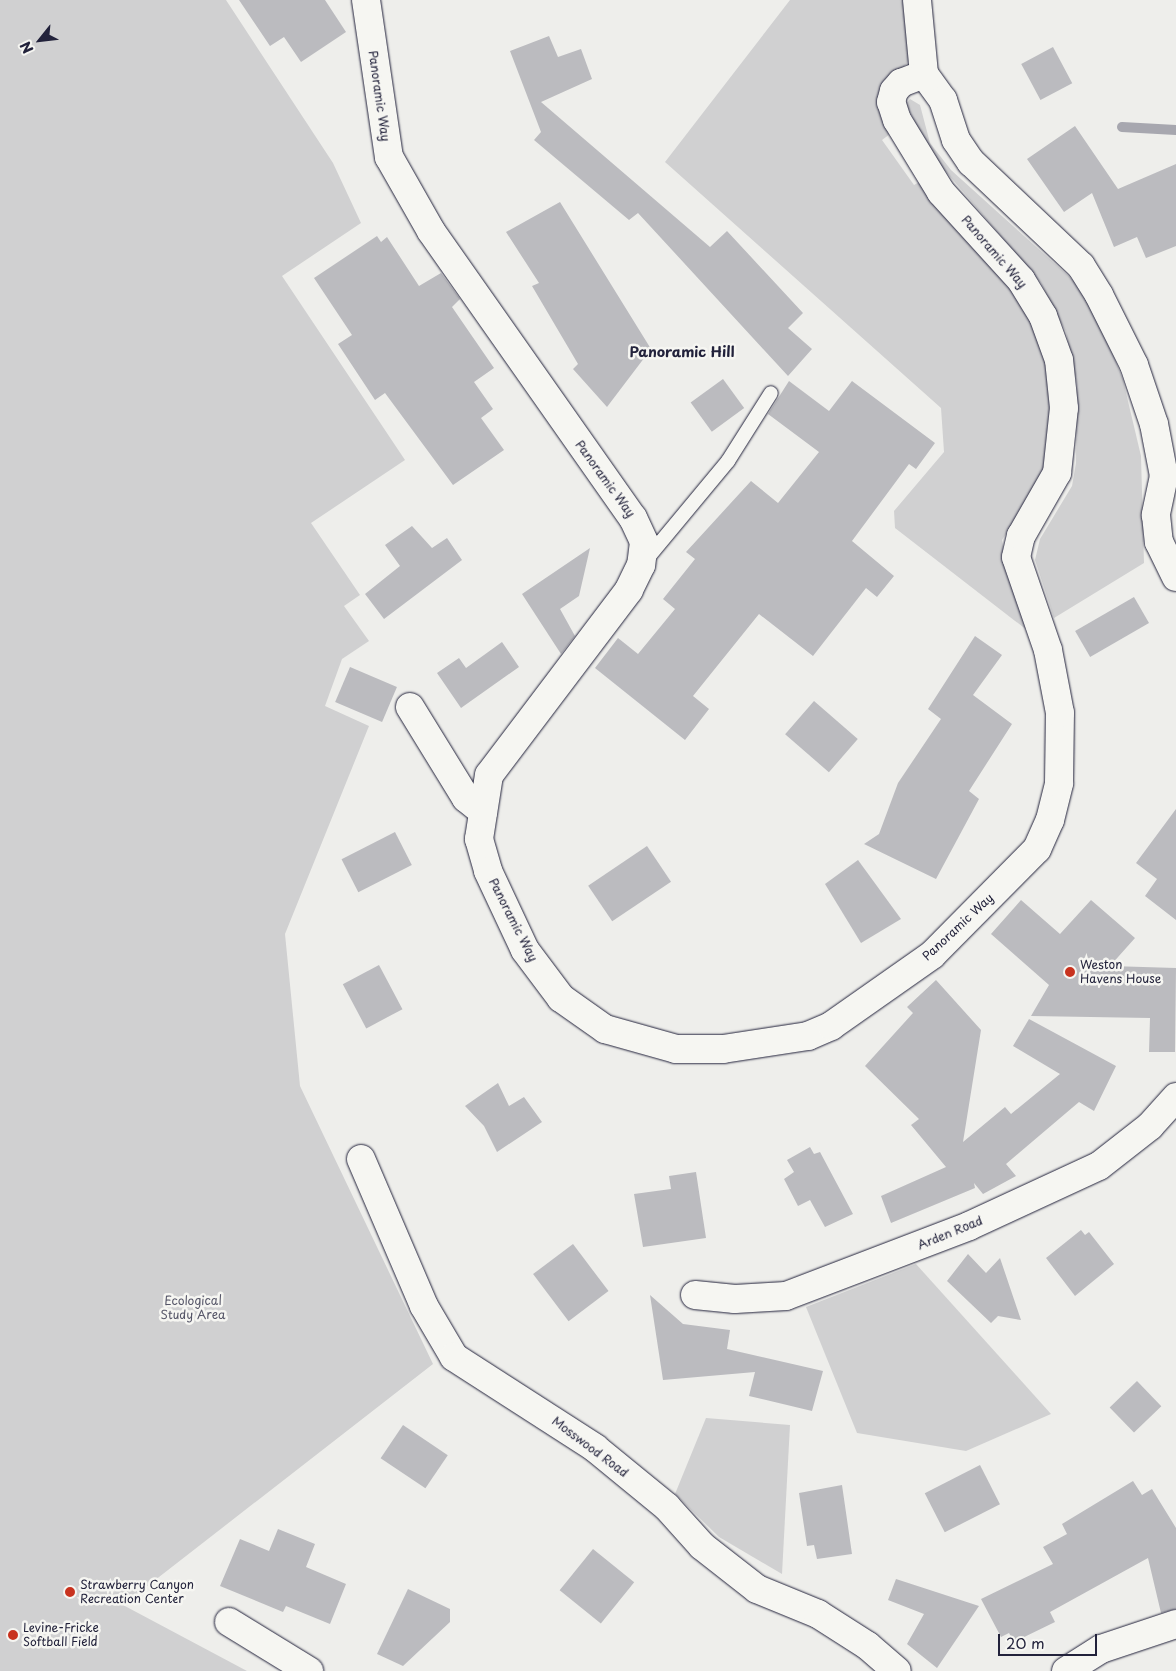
<!DOCTYPE html>
<html>
<head>
<meta charset="utf-8">
<style>
  body { margin:0 }
  #map { position:relative; width:1176px; height:1671px; overflow:hidden; background:#eeeeeb; font-family:"Playpen Sans",sans-serif }
  div>[style] { position:absolute }
  .green>* { inset:0; background:#d0d0d1 }
  .stream>* { height:10px; margin:-5px; padding:0 5px; transform-origin:5px; border-radius:5px; background:#a7a7af }
  .building>* { inset:0; background:#bbbbbf; transform-origin:0 0 }
  .roads { filter:drop-shadow(0 0 1px #22223b) drop-shadow(0 0 1px #22223b) }
  .service>* { height:14px; margin:-7px; padding:0 7px; transform-origin:7px; border-radius:7px; background:#f6f6f2 }
  .minor>* { height:28px; margin:-14px; padding:0 14px; transform-origin:14px; border-radius:14px; background:#f6f6f2 }
  .dots>* { width:14px; height:14px; translate:-50% -50%; box-sizing:border-box; border:2px solid #f6f6f2; border-radius:50% }
  span { translate:-50% -50%; white-space:nowrap; text-align:center; line-height:1.15; -webkit-text-stroke:5px #f6f6f2; paint-order:stroke }
  .street-label { font-size:12px; color:#22223b }
  .poi-label { font-size:12px; color:#22223b }
  .left { translate:0 -50%; text-align:left }
  .park-label { font-size:12px; color:#565668 }
  .neighbourhood-label { font-size:14px; color:#22223b; font-weight:700 }
  .north { position:absolute; left:15px; top:15px; width:50px; height:50px; -webkit-text-stroke:4px #f6f6f2; paint-order:stroke; rotate:241deg; font-size:14px; font-weight:700; line-height:20px; text-align:center; color:#22223b }
  .north::after { content:''; display:block; margin:auto; width:18px; height:22px; background:#22223b; clip-path:polygon(50% 0,100% 100%,50% 72%,0 100%) }
  .scale { position:absolute; left:998px; top:1634px; width:99px; height:22px; box-sizing:border-box; border:2px solid #22223b; border-top:0; padding-left:6px; font-size:15px; line-height:18px; white-space:nowrap; color:#22223b; -webkit-text-stroke:4px #f6f6f2; paint-order:stroke }
</style>
</head>
<body>
<div id="map">
  <div class="green">
    <div style="clip-path:polygon(0 0,226px 0,333px 163px,361px 223px,282px 276px,405px 460px,311px 523px,360px 595px,344px 606px,369px 641px,342px 659px,325px 706px,369px 726px,285px 934px,300px 1086px,433px 1364px,123px 1605px,247px 1671px,0 1671px)"></div>
    <div style="clip-path:polygon(790px 0,907px 0,914px 56px,890px 81px,894px 131px,882px 140px,914px 185px,923px 180px,1014px 286px,1040px 332px,1052px 381px,1047px 469px,1002px 540px,1007px 572px,1032px 634px,895px 528px,894px 511px,944px 452px,941px 408px,665px 162px)"></div>
    <div style="clip-path:polygon(910px 99px,920px 105px,930px 143px,951px 170px,1074px 281px,1097px 313px,1123px 380px,1141px 456px,1144px 563px,1054px 618px,1035px 560px,1040px 539px,1072px 486px,1076px 463px,1077px 384px,1066px 332px,1041px 283px,930px 153px,906px 104px)"></div>
    <div style="clip-path:polygon(916px 1264px,1051px 1414px,966px 1451px,857px 1433px,806px 1307px)"></div>
    <div style="clip-path:polygon(706px 1418px,790px 1425px,782px 1574px,719px 1537px,675px 1494px)"></div>
  </div>
  <div class="stream">
    <div style="left:1122px;top:127px;width:54px;rotate:3.2deg"></div>
  </div>
  <div class="building">
    <div style="clip-path:polygon(239px 0,325px 0,346px 32px,301px 62px,284px 37px,270px 46px)"></div>
    <div style="clip-path:polygon(549px 36px,558px 57px,581px 49px,592px 79px,541px 102px,710px 247px,727px 231px,803px 313px,788px 328px,812px 349px,788px 376px,638px 213px,629px 220px,534px 140px,541px 132px,510px 51px)"></div>
    <div style="left:1053px;top:47px;width:41px;height:36px;rotate:62deg"></div>
    <div style="clip-path:polygon(1075px 126px,1118px 189px,1176px 164px,1176px 246px,1146px 258px,1137px 237px,1114px 247px,1092px 193px,1064px 212px,1027px 159px)"></div>
    <div style="clip-path:polygon(560px 202px,651px 349px,607px 407px,573px 369px,578px 364px,532px 286px,539px 283px,506px 232px)"></div>
    <div style="clip-path:polygon(377px 236px,381px 242px,387px 237px,419px 286px,441px 273px,460px 299px,452px 307px,494px 368px,474px 382px,493px 409px,481px 418px,504px 450px,453px 485px,385px 393px,375px 400px,338px 344px,352px 335px,314px 278px)"></div>
    <div style="left:723px;top:379px;width:36px;height:40px;rotate:54deg"></div>
    <div style="clip-path:polygon(789px 381px,829px 411px,852px 381px,935px 443px,916px 469px,909px 464px,852px 541px,894px 576px,877px 597px,866px 588px,813px 656px,759px 614px,693px 696px,709px 709px,685px 740px,595px 668px,618px 638px,638px 654px,675px 609px,663px 599px,695px 559px,686px 552px,751px 481px,778px 503px,819px 452px,768px 414px)"></div>
    <div style="clip-path:polygon(412px 526px,432px 548px,447px 538px,462px 560px,384px 619px,365px 594px,400px 566px,385px 545px)"></div>
    <div style="clip-path:polygon(590px 548px,579px 596px,560px 609px,575px 636px,561px 654px,522px 594px)"></div>
    <div style="left:1134px;top:597px;width:30px;height:68px;rotate:60deg"></div>
    <div style="clip-path:polygon(975px 636px,1002px 655px,973px 695px,1012px 724px,969px 791px,979px 799px,936px 879px,864px 844px,879px 834px,898px 783px,941px 719px,928px 709px)"></div>
    <div style="clip-path:polygon(502px 642px,519px 667px,461px 708px,437px 673px,459px 658px,466px 668px)"></div>
    <div style="left:350px;top:667px;width:51px;height:38px;rotate:23deg"></div>
    <div style="left:814px;top:701px;width:58px;height:44px;rotate:41deg"></div>
    <div style="clip-path:polygon(1176px 809px,1176px 920px,1145px 896px,1157px 879px,1136px 863px)"></div>
    <div style="left:395px;top:832px;width:37px;height:60px;rotate:63deg"></div>
    <div style="left:647px;top:846px;width:43px;height:71px;rotate:56deg"></div>
    <div style="clip-path:polygon(858px 860px,901px 919px,861px 943px,825px 884px)"></div>
    <div style="clip-path:polygon(1021px 900px,1060px 934px,1091px 900px,1135px 938px,1110px 966px,1176px 968px,1175px 1052px,1149px 1052px,1150px 1018px,1031px 1016px,1049px 985px,991px 934px)"></div>
    <div style="left:379px;top:965px;width:50px;height:41px;rotate:62deg"></div>
    <div style="clip-path:polygon(936px 980px,981px 1030px,963px 1142px,1005px 1107px,1011px 1114px,1060px 1074px,1013px 1046px,1029px 1019px,1116px 1066px,1094px 1111px,1079px 1102px,1006px 1164px,1016px 1176px,983px 1194px,974px 1183px,975px 1188px,891px 1223px,881px 1196px,946px 1167px,911px 1125px,919px 1119px,865px 1066px,913px 1013px,907px 1007px)"></div>
    <div style="clip-path:polygon(498px 1083px,509px 1106px,524px 1097px,542px 1122px,497px 1152px,484px 1126px,465px 1106px)"></div>
    <div style="clip-path:polygon(810px 1147px,814px 1154px,820px 1152px,853px 1214px,825px 1227px,810px 1200px,798px 1206px,784px 1179px,794px 1172px,787px 1160px)"></div>
    <div style="clip-path:polygon(696px 1172px,706px 1238px,643px 1247px,634px 1194px,671px 1189px,669px 1176px)"></div>
    <div style="clip-path:polygon(1081px 1230px,1085px 1235px,1089px 1232px,1114px 1264px,1075px 1296px,1046px 1258px)"></div>
    <div style="left:573px;top:1244px;width:59px;height:50px;rotate:53deg"></div>
    <div style="clip-path:polygon(968px 1254px,986px 1273px,1000px 1258px,1021px 1320px,998px 1316px,991px 1323px,947px 1281px)"></div>
    <div style="clip-path:polygon(650px 1295px,683px 1324px,730px 1330px,727px 1349px,823px 1371px,812px 1411px,749px 1396px,755px 1372px,663px 1380px)"></div>
    <div style="left:1137px;top:1381px;width:35px;height:38px;rotate:46deg"></div>
    <div style="left:403px;top:1425px;width:54px;height:40px;rotate:34deg"></div>
    <div style="left:980px;top:1465px;width:44px;height:62px;rotate:63deg"></div>
    <div style="clip-path:polygon(1133px 1481px,1142px 1495px,1152px 1489px,1176px 1528px,1176px 1609px,1161px 1613px,1148px 1558px,1050px 1612px,1055px 1622px,1014px 1642px,1009px 1633px,1001px 1637px,981px 1599px,1053px 1564px,1043px 1547px,1067px 1534px,1062px 1524px)"></div>
    <div style="clip-path:polygon(842px 1485px,852px 1554px,817px 1559px,814px 1545px,807px 1546px,799px 1493px)"></div>
    <div style="clip-path:polygon(278px 1529px,315px 1544px,306px 1567px,346px 1584px,330px 1624px,286px 1606px,283px 1612px,220px 1586px,240px 1539px,269px 1551px)"></div>
    <div style="left:593px;top:1549px;width:53px;height:53px;rotate:39deg"></div>
    <div style="clip-path:polygon(896px 1579px,979px 1606px,937px 1668px,907px 1644px,924px 1614px,888px 1600px)"></div>
    <div style="clip-path:polygon(408px 1589px,450px 1609px,450px 1622px,403px 1666px,377px 1654px)"></div>
  </div>
  <div class="roads">
    <div class="service">
      <div style="left:645px;top:561px;width:130px;rotate:-50.3deg"></div>
      <div style="left:728px;top:461px;width:80px;rotate:-57.7deg"></div>
    </div>
    <div class="minor">
      <div style="left:366px;top:0;width:159px;rotate:81.7deg"></div>
      <div style="left:389px;top:157px;width:85px;rotate:60.4deg"></div>
      <div style="left:431px;top:231px;width:351px;rotate:54.9deg"></div>
      <div style="left:633px;top:518px;width:26px;rotate:65deg"></div>
      <div style="left:644px;top:542px;width:23px;rotate:97deg"></div>
      <div style="left:641px;top:565px;width:28px;rotate:116deg"></div>
      <div style="left:629px;top:590px;width:232px;rotate:127.1deg"></div>
      <div style="left:489px;top:775px;width:65px;rotate:98.9deg"></div>
      <div style="left:479px;top:839px;width:33px;rotate:74deg"></div>
      <div style="left:488px;top:871px;width:87px;rotate:64.9deg"></div>
      <div style="left:525px;top:950px;width:60px;rotate:53.1deg"></div>
      <div style="left:561px;top:998px;width:54px;rotate:35.2deg"></div>
      <div style="left:605px;top:1029px;width:74px;rotate:15.7deg"></div>
      <div style="left:676px;top:1049px;width:47px"></div>
      <div style="left:723px;top:1049px;width:86px;rotate:-8.7deg"></div>
      <div style="left:808px;top:1036px;width:25px;rotate:-23deg"></div>
      <div style="left:831px;top:1026px;width:123px;rotate:-35.1deg"></div>
      <div style="left:932px;top:955px;width:149px;rotate:-45.3deg"></div>
      <div style="left:1037px;top:849px;width:32px;rotate:-66deg"></div>
      <div style="left:1050px;top:820px;width:38px;rotate:-76deg"></div>
      <div style="left:1059px;top:783px;width:70px;rotate:-89.2deg"></div>
      <div style="left:1060px;top:713px;width:64px;rotate:-100.8deg"></div>
      <div style="left:1048px;top:650px;width:98px;rotate:-109deg"></div>
      <div style="left:1016px;top:557px;width:22px;rotate:-77deg"></div>
      <div style="left:1021px;top:536px;width:73px;rotate:-60.3deg"></div>
      <div style="left:1057px;top:473px;width:65px;rotate:-83.9deg"></div>
      <div style="left:1064px;top:408px;width:48px;rotate:-95.9deg"></div>
      <div style="left:1059px;top:360px;width:47px;rotate:-110deg"></div>
      <div style="left:1043px;top:316px;width:42px;rotate:-121.4deg"></div>
      <div style="left:1021px;top:280px;width:119px;rotate:-132.3deg"></div>
      <div style="left:941px;top:192px;width:84px;rotate:-121.4deg"></div>
      <div style="left:897px;top:120px;width:19px;rotate:-108deg"></div>
      <div style="left:891px;top:102px;width:11px;rotate:-75deg"></div>
      <div style="left:894px;top:91px;width:11px;rotate:-49deg"></div>
      <div style="left:901px;top:83px;width:25px;rotate:-21deg"></div>
      <div style="left:917px;top:0;width:74px;rotate:84.6deg"></div>
      <div style="left:924px;top:74px;width:32px;rotate:54deg"></div>
      <div style="left:943px;top:100px;width:42px;rotate:72deg"></div>
      <div style="left:956px;top:140px;width:27px;rotate:56deg"></div>
      <div style="left:971px;top:162px;width:151px;rotate:43.4deg"></div>
      <div style="left:1081px;top:266px;width:34px;rotate:58deg"></div>
      <div style="left:1099px;top:295px;width:78px;rotate:63.4deg"></div>
      <div style="left:1134px;top:365px;width:62px;rotate:71.3deg"></div>
      <div style="left:1154px;top:424px;width:53px;rotate:79.1deg"></div>
      <div style="left:1164px;top:476px;width:40px;rotate:102deg"></div>
      <div style="left:1156px;top:515px;width:27px;rotate:84deg"></div>
      <div style="left:1159px;top:542px;width:39px;rotate:64deg"></div>
      <div style="left:410px;top:707px;width:107px;rotate:58.4deg"></div>
      <div style="left:466px;top:798px;width:22px;rotate:39deg"></div>
      <div style="left:361px;top:1159px;width:160px;rotate:66.8deg"></div>
      <div style="left:424px;top:1306px;width:59px;rotate:59.5deg"></div>
      <div style="left:454px;top:1357px;width:168px;rotate:32.8deg"></div>
      <div style="left:595px;top:1448px;width:93px;rotate:39.3deg"></div>
      <div style="left:667px;top:1507px;width:52px;rotate:48.1deg"></div>
      <div style="left:702px;top:1546px;width:70px;rotate:38deg"></div>
      <div style="left:757px;top:1589px;width:66px;rotate:22.3deg"></div>
      <div style="left:818px;top:1614px;width:59px;rotate:32.6deg"></div>
      <div style="left:868px;top:1646px;width:38px;rotate:41deg"></div>
      <div style="left:695px;top:1295px;width:40px;rotate:5.7deg"></div>
      <div style="left:735px;top:1299px;width:51px;rotate:-3.4deg"></div>
      <div style="left:786px;top:1296px;width:196px;rotate:-20.9deg"></div>
      <div style="left:969px;top:1226px;width:143px;rotate:-24.8deg"></div>
      <div style="left:1099px;top:1166px;width:65px;rotate:-38.1deg"></div>
      <div style="left:1150px;top:1126px;width:39px;rotate:-48deg"></div>
      <div style="left:229px;top:1622px;width:94px;rotate:31.5deg"></div>
      <div style="left:1066px;top:1671px;width:41px;rotate:-32.2deg"></div>
      <div style="left:1101px;top:1649px;width:79px;rotate:-18.4deg"></div>
    </div>
  </div>
  <div class="dots">
    <div style="left:1070px;top:972px;background:#c8321e"></div>
    <div style="left:70px;top:1592px;background:#c8321e"></div>
    <div style="left:13px;top:1635px;background:#c8321e"></div>
  </div>
  <div class="street-label">
    <span style="left:379px;top:96px;rotate:82deg">Panoramic Way</span>
    <span style="left:994px;top:252px;rotate:49deg">Panoramic Way</span>
    <span style="left:605px;top:479px;rotate:54deg">Panoramic Way</span>
    <span style="left:513px;top:920px;rotate:63deg">Panoramic Way</span>
    <span style="left:958px;top:927px;rotate:-43deg">Panoramic Way</span>
    <span style="left:950px;top:1233px;rotate:-22deg">Arden Road</span>
    <span style="left:590px;top:1447px;rotate:37deg">Mosswood Road</span>
  </div>
  <div class="poi-label">
    <span class="left" style="left:1080px;top:972px">Weston<br>Havens House</span>
    <span class="left" style="left:80px;top:1592px">Strawberry Canyon<br>Recreation Center</span>
    <span class="left" style="left:23px;top:1635px">Levine-Fricke<br>Softball Field</span>
  </div>
  <div class="park-label">
    <span style="left:193px;top:1308px">Ecological<br>Study Area</span>
  </div>
  <div class="neighbourhood-label">
    <span style="left:682px;top:352px">Panoramic Hill</span>
  </div>
  <div class="north">N</div>
  <div class="scale">20 m</div>
</div>
</body>
</html>
